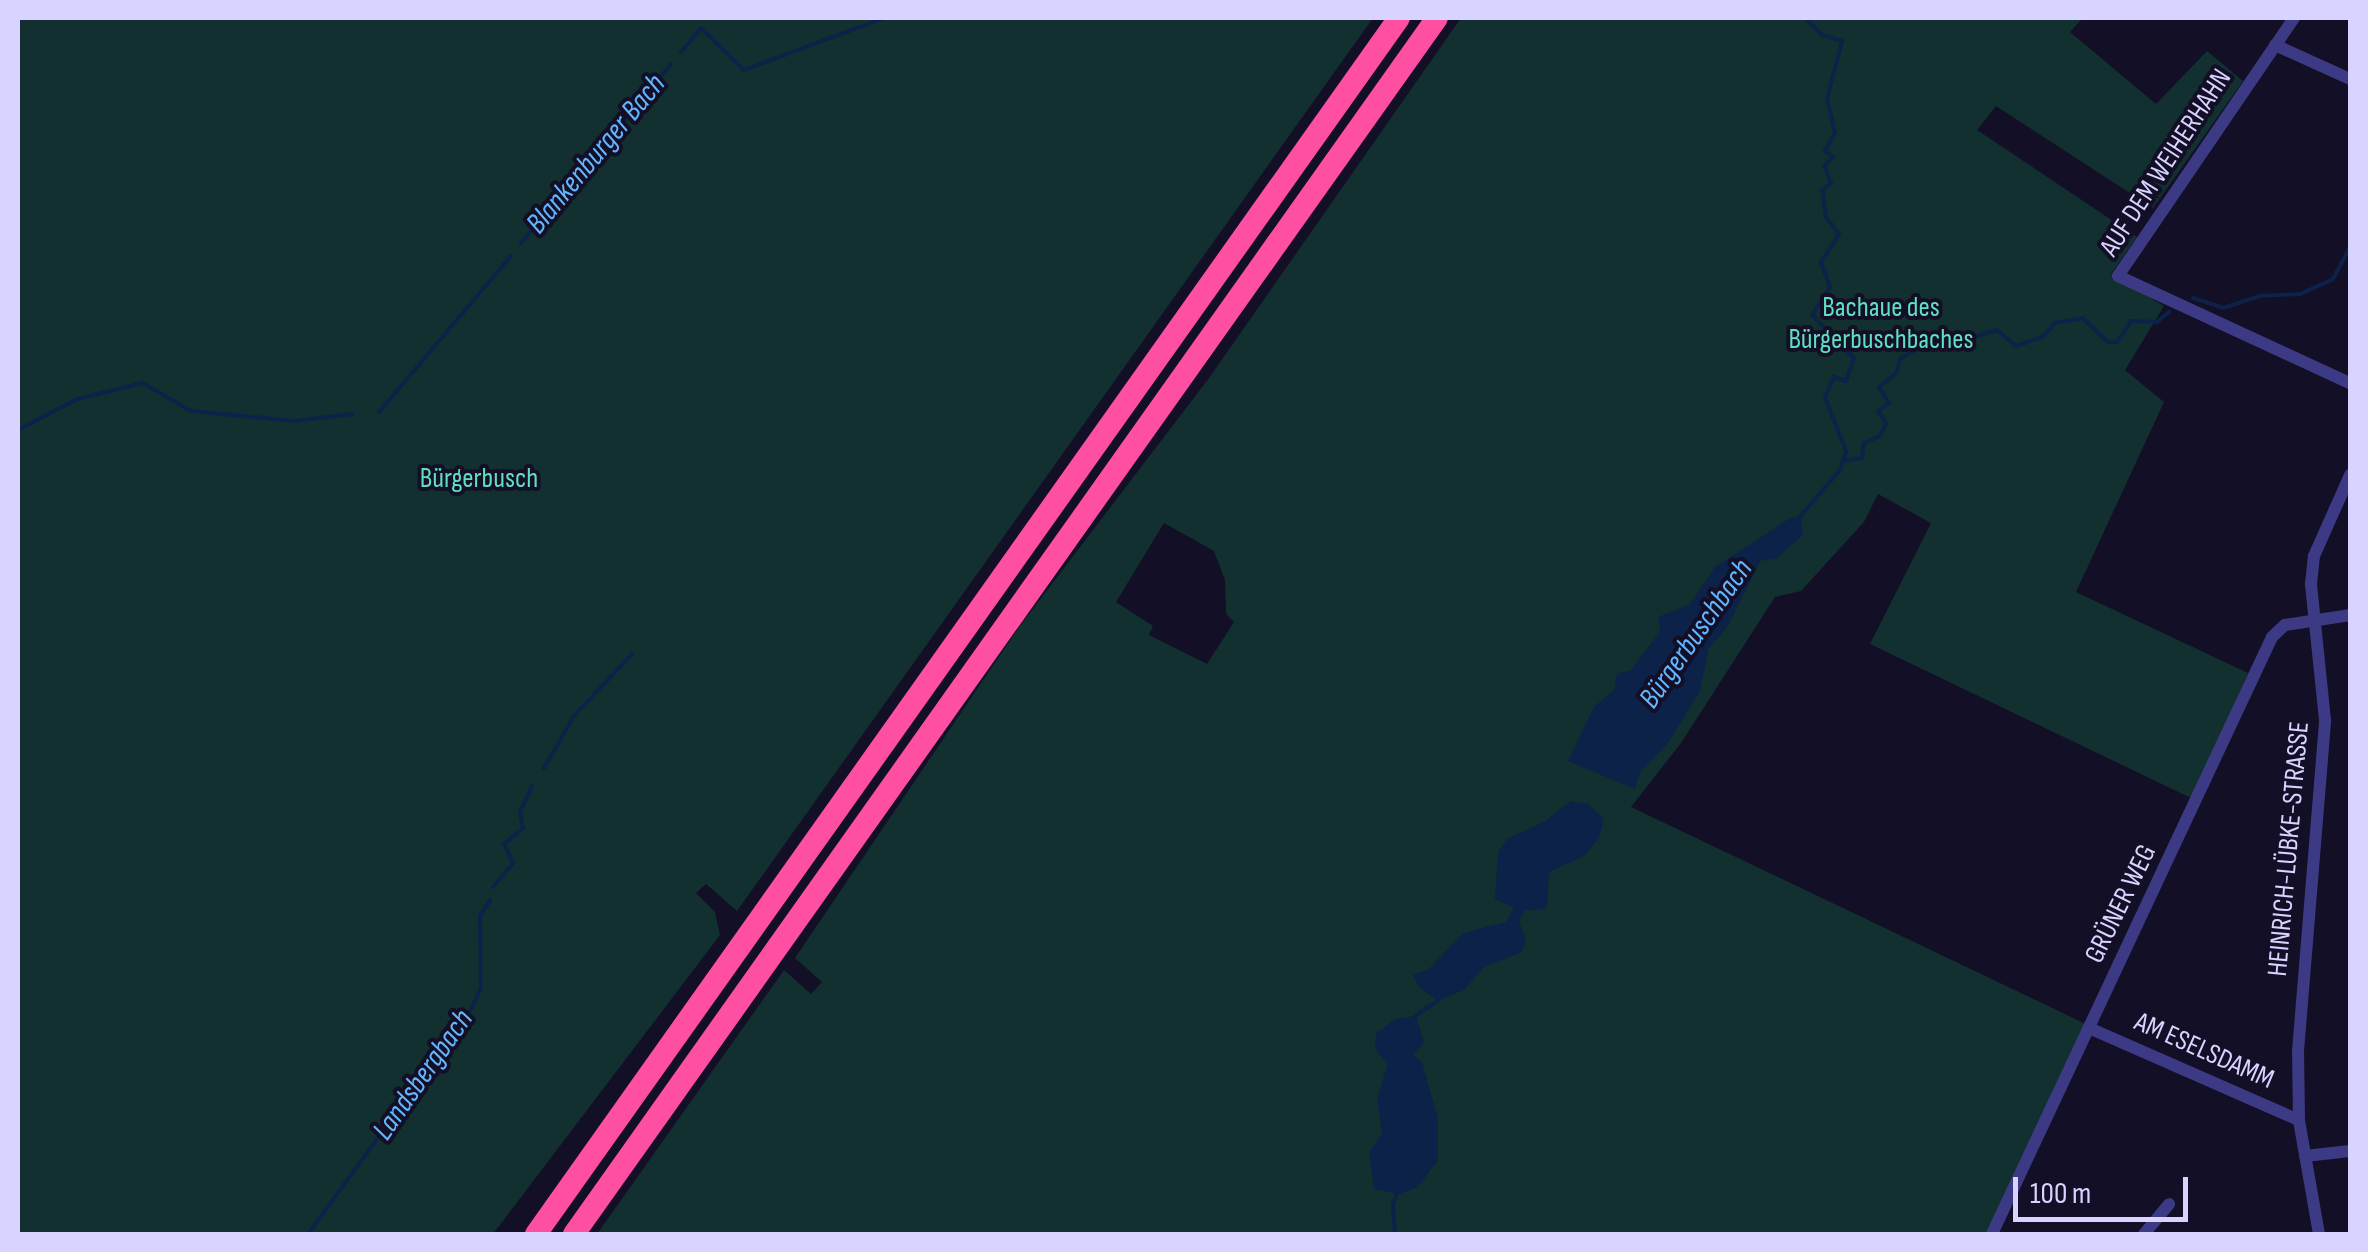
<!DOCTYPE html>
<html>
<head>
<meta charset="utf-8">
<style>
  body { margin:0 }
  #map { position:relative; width:2368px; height:1252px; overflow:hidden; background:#130f26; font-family:"Sofia Sans Condensed",sans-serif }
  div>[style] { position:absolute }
  .green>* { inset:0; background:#12302f }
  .water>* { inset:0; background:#0c2248 }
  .stream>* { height:4px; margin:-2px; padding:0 2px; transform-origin:2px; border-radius:2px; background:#0c2248 }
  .minor>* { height:12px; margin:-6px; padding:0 6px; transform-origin:6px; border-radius:6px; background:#3d3a85 }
  .motorway>* { height:22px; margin:-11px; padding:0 11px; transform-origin:11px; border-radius:11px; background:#ff4fa3 }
  span { translate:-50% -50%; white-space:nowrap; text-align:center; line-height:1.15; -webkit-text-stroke:8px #130f26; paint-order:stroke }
  .street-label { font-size:28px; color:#d9d4ff }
  .park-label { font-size:28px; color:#5fe0c0 }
  .water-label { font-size:30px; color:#62b6ff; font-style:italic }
  .frame { position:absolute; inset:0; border:20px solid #d9d4ff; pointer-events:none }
  .scale { position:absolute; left:2013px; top:1177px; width:175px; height:45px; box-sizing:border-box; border:5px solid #d9d4ff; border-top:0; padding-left:12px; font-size:30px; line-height:35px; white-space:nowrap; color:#d9d4ff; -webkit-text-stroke:8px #130f26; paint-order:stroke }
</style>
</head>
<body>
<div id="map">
  <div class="green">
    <div style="clip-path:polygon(18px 18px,1373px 18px,737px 911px,706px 884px,696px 893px,715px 912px,720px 935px,493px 1234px,18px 1234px)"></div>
    <div style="clip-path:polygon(evenodd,1461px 18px,2083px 18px,2070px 32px,2156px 104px,2207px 51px,2243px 81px,2153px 208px,1996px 106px,1977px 130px,2137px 237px,2111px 274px,2164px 306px,2125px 370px,2164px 402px,2076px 592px,2248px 673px,2193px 799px,1870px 644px,1931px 523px,1878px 494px,1864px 522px,1801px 591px,1775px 597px,1681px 743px,1631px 807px,2088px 1025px,1987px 1234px,597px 1234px,784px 970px,811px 994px,822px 982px,795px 958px,1019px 627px,1209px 378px,1461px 18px,1164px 523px,1214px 551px,1225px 580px,1226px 614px,1234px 622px,1207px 664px,1149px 635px,1153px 626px,1116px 602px,1164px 523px)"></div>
  </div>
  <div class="water">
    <div style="clip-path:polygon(1792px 517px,1801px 517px,1803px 535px,1777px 558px,1760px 561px,1728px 626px,1709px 648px,1700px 691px,1668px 743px,1640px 772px,1635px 789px,1568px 761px,1594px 707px,1614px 690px,1617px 673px,1630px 671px,1660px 632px,1658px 617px,1690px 604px,1715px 567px)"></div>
    <div style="clip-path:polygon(1571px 801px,1588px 804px,1604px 819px,1599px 838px,1584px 856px,1549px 872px,1547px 908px,1524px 911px,1519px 922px,1526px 939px,1522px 952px,1483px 968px,1464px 990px,1438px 1001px,1419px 987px,1412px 974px,1428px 970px,1463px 933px,1506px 922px,1514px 908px,1495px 899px,1498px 852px,1508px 838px,1544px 822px)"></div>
    <div style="clip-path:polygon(1416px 1016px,1424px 1043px,1413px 1055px,1422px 1062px,1438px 1119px,1438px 1160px,1418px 1187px,1399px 1194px,1374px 1189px,1369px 1152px,1382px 1134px,1377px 1098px,1388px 1064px,1375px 1049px,1376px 1034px,1395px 1019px)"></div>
  </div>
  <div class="stream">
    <div style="left:681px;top:52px;width:31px;rotate:-50deg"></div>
    <div style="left:701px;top:28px;width:60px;rotate:44.3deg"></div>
    <div style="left:744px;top:70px;width:149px;rotate:-20.4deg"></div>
    <div style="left:521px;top:243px;width:234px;rotate:-50deg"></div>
    <div style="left:2193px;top:298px;width:32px;rotate:18deg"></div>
    <div style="left:2223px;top:308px;width:38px;rotate:-18deg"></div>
    <div style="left:2259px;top:296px;width:41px;rotate:-2.8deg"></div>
    <div style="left:2300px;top:294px;width:36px;rotate:-24deg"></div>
    <div style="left:2333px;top:279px;width:36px;rotate:-62deg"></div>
    <div style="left:379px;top:412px;width:204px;rotate:-49.8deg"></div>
    <div style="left:18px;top:430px;width:67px;rotate:-27.7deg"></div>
    <div style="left:77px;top:399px;width:68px;rotate:-13.6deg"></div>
    <div style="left:143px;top:383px;width:56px;rotate:30.3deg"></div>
    <div style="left:191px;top:411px;width:103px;rotate:5.5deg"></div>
    <div style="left:294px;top:421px;width:59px;rotate:-6.8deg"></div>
    <div style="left:1843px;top:461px;width:19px;rotate:-9deg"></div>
    <div style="left:1862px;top:458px;width:15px;rotate:-82deg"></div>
    <div style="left:1864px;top:443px;width:17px;rotate:-24deg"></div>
    <div style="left:1880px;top:436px;width:14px;rotate:-65deg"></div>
    <div style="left:1886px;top:423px;width:14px;rotate:-124deg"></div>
    <div style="left:1878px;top:411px;width:14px;rotate:-36deg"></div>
    <div style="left:1889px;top:403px;width:19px;rotate:-122deg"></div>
    <div style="left:1879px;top:387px;width:22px;rotate:-39deg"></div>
    <div style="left:1896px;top:373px;width:16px;rotate:-72deg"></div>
    <div style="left:1901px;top:358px;width:22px;rotate:-30deg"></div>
    <div style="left:1920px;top:347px;width:10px;rotate:17deg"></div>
    <div style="left:1930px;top:350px;width:70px;rotate:-16.6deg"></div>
    <div style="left:1997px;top:330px;width:25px;rotate:40deg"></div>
    <div style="left:2016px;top:346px;width:28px;rotate:-19deg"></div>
    <div style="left:2042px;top:337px;width:19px;rotate:-47deg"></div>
    <div style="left:2055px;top:323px;width:28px;rotate:-10deg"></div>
    <div style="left:2083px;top:318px;width:35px;rotate:44deg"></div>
    <div style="left:2108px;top:342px;width:9px"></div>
    <div style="left:2117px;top:342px;width:25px;rotate:-56deg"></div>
    <div style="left:2131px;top:321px;width:26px;rotate:2deg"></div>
    <div style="left:2157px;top:322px;width:16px;rotate:-40deg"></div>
    <div style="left:1798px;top:519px;width:65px;rotate:-49.4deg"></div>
    <div style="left:1840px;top:470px;width:20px;rotate:-72deg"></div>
    <div style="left:1846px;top:451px;width:58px;rotate:-111.3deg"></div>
    <div style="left:1825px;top:397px;width:22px;rotate:-66deg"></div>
    <div style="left:1834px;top:377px;width:13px;rotate:18deg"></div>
    <div style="left:1846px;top:381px;width:24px;rotate:-71deg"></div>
    <div style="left:1854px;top:358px;width:60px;rotate:-134.3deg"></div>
    <div style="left:1812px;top:315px;width:33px;rotate:-57deg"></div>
    <div style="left:1830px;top:287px;width:27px;rotate:-110deg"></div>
    <div style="left:1821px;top:262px;width:33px;rotate:-57deg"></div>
    <div style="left:1839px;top:234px;width:21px;rotate:-127deg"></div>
    <div style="left:1826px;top:217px;width:27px;rotate:-98deg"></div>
    <div style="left:1822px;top:190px;width:11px;rotate:-38deg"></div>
    <div style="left:1831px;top:183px;width:18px;rotate:-112deg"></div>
    <div style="left:1824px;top:166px;width:13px;rotate:-45deg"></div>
    <div style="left:1833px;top:157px;width:10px;rotate:-143deg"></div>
    <div style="left:1825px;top:151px;width:21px;rotate:-61deg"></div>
    <div style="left:1835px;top:133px;width:35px;rotate:-103deg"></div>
    <div style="left:1827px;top:99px;width:60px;rotate:-75.5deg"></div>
    <div style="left:1842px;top:41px;width:21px;rotate:-163deg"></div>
    <div style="left:1822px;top:35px;width:24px;rotate:-135deg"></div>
    <div style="left:544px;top:768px;width:60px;rotate:-60deg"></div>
    <div style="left:574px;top:716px;width:85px;rotate:-46.9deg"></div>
    <div style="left:493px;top:887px;width:31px;rotate:-50deg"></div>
    <div style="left:513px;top:863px;width:21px;rotate:-115deg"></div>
    <div style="left:504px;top:844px;width:25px;rotate:-40deg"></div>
    <div style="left:523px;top:828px;width:16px;rotate:-101deg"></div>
    <div style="left:520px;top:812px;width:29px;rotate:-65deg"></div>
    <div style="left:1415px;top:1016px;width:29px;rotate:-34deg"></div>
    <div style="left:308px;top:1234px;width:279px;rotate:-54deg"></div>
    <div style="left:472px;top:1008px;width:22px;rotate:-66deg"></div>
    <div style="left:481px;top:988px;width:72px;rotate:-90.8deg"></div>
    <div style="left:480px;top:916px;width:19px;rotate:-58deg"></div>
    <div style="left:1395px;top:1234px;width:30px;rotate:-94deg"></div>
    <div style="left:1393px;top:1204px;width:16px;rotate:-68deg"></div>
  </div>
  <div class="minor">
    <div style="left:2294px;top:18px;width:312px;rotate:124.3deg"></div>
    <div style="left:2118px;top:276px;width:255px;rotate:24.8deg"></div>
    <div style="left:2275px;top:45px;width:82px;rotate:24.4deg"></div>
    <div style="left:2089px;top:1028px;width:229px;rotate:23.7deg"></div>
    <div style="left:2305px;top:1156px;width:45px;rotate:-6.3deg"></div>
    <div style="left:1992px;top:1234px;width:659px;rotate:-64.87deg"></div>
    <div style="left:2272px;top:637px;width:18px;rotate:-43deg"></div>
    <div style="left:2285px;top:625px;width:66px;rotate:-8.7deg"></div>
    <div style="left:2144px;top:1234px;width:39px;rotate:-50deg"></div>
    <div style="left:2319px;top:1234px;width:116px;rotate:-100deg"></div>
    <div style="left:2299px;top:1120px;width:69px;rotate:-90.8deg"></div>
    <div style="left:2298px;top:1051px;width:332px;rotate:-85.3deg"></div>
    <div style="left:2325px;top:720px;width:137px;rotate:-95.9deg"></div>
    <div style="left:2311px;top:584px;width:28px;rotate:-84deg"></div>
    <div style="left:2314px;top:556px;width:89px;rotate:-66deg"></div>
  </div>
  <div class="motorway">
    <div style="left:536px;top:1234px;width:1491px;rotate:-54.64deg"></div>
    <div style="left:574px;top:1234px;width:1491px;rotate:-54.64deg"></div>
  </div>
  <div class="street-label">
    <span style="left:2166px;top:163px;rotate:-57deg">AUF DEM WEIHERHAHN</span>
    <span style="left:2289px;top:849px;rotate:-85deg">HEINRICH-LÜBKE-STRASSE</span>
    <span style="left:2121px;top:904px;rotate:-64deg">GRÜNER WEG</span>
    <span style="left:2204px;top:1051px;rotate:24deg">AM ESELSDAMM</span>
  </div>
  <div class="park-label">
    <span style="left:1881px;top:324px">Bachaue des<br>Bürgerbuschbaches</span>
    <span style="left:479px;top:479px">Bürgerbusch</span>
  </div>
  <div class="water-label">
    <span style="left:596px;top:154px;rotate:-50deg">Blankenburger Bach</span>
    <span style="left:1696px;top:634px;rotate:-55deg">Bürgerbuschbach</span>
    <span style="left:423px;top:1075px;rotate:-55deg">Landsbergbach</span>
  </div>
  <div class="frame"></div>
  <div class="scale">100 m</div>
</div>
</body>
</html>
